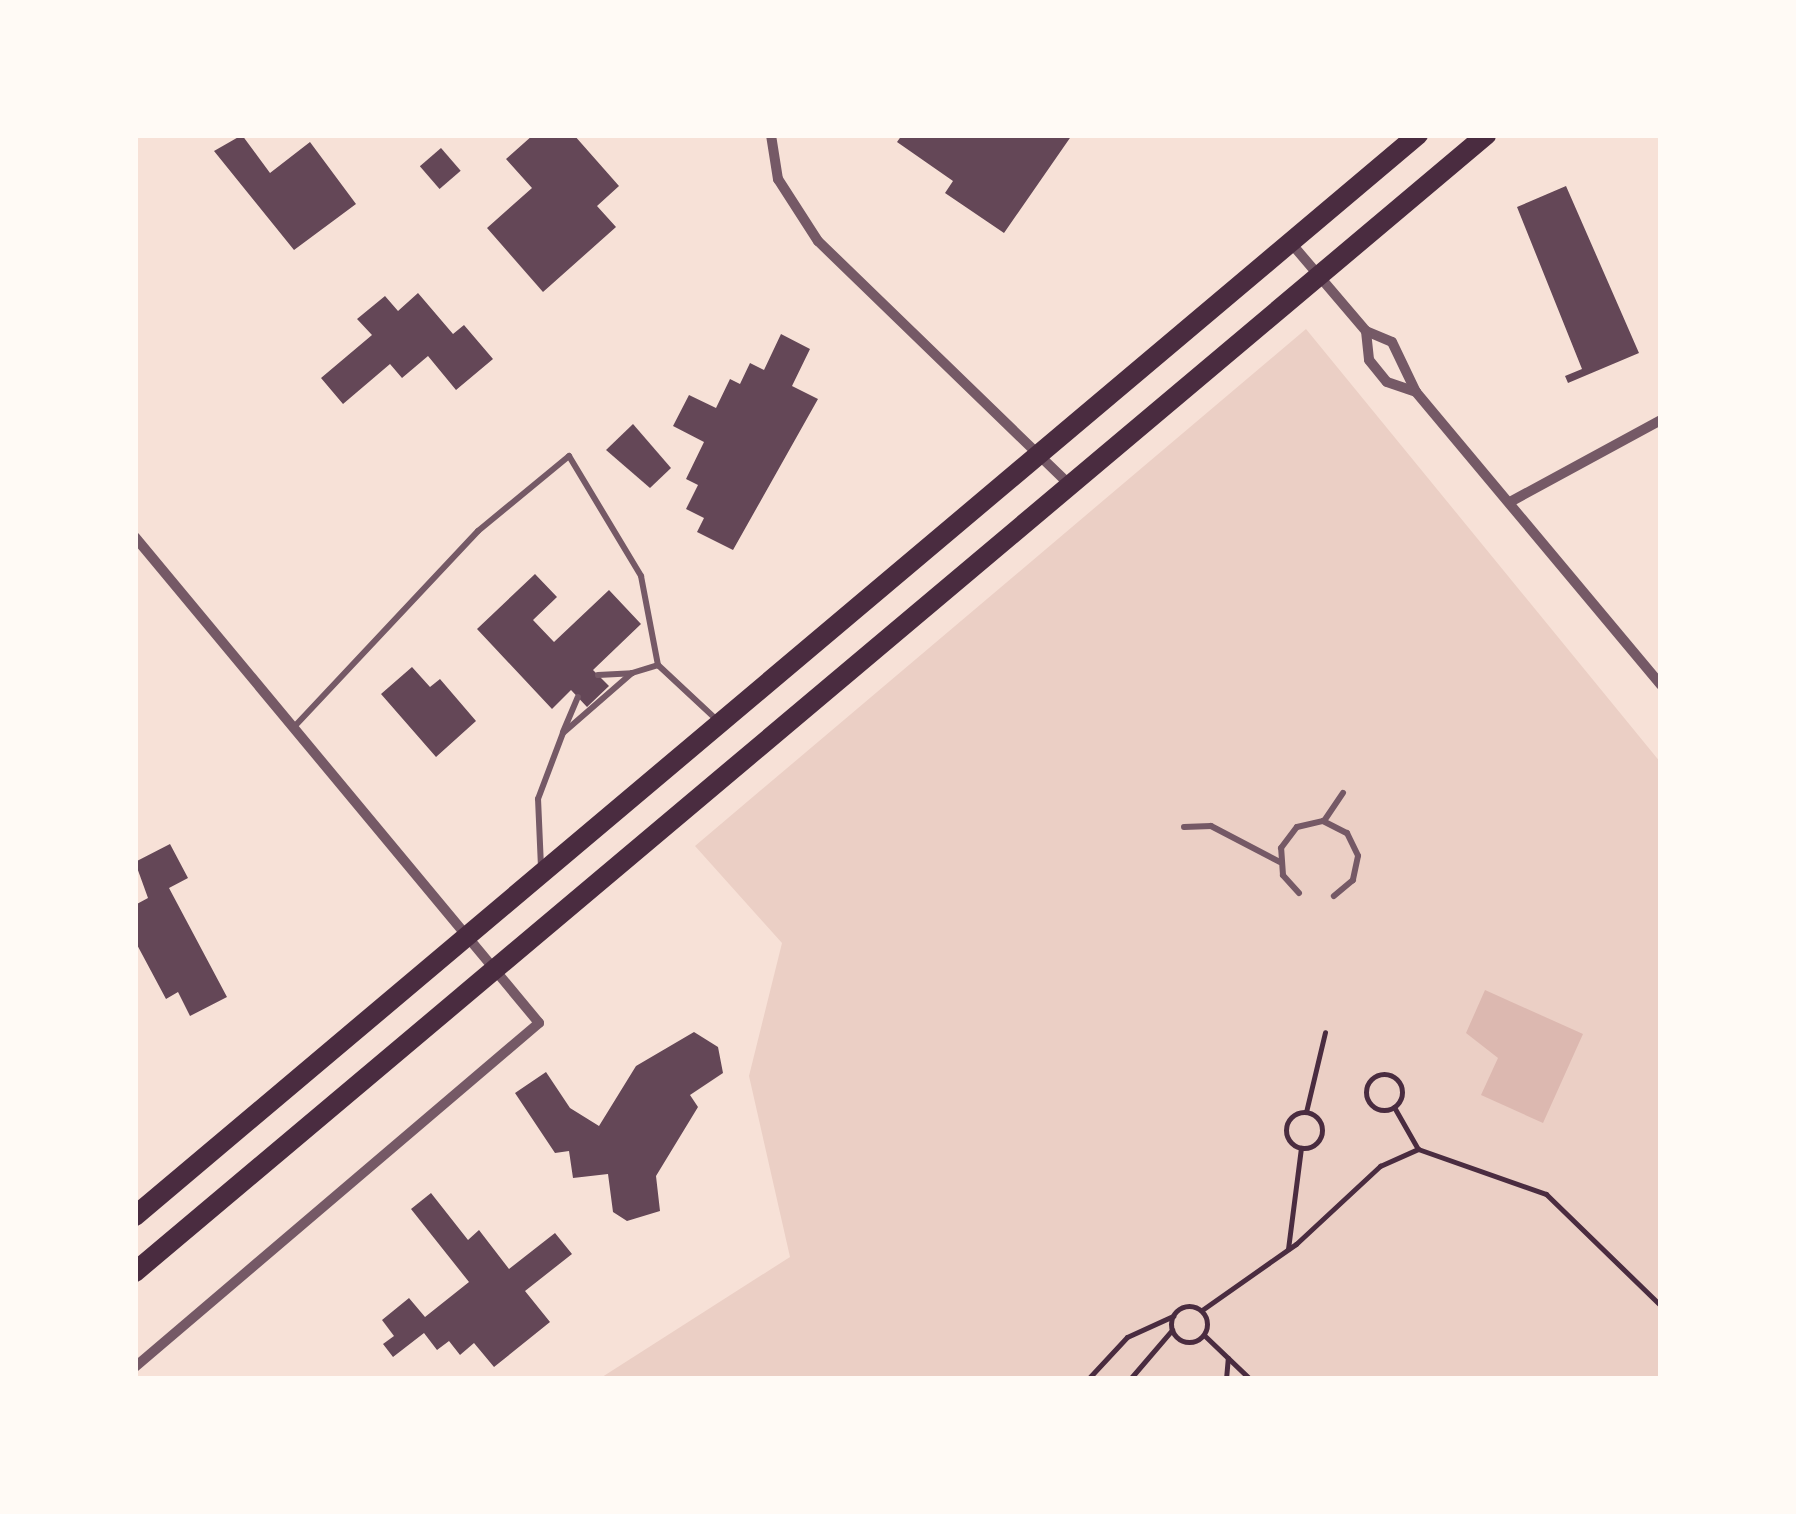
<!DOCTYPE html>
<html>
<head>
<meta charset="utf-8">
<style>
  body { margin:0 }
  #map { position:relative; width:1796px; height:1514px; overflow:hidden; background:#f7e1d7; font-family:Barlow,sans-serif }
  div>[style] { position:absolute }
  .green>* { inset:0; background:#ebcfc5 }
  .water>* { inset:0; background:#dcb8b0 }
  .building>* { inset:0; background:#644757; transform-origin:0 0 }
  .path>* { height:5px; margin:-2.5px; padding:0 2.5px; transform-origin:2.5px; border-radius:2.5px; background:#4a2c40 }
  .path>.ring { margin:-2.5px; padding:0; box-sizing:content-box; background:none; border:5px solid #4a2c40; border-radius:50% }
  .service>* { height:6px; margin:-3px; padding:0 3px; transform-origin:3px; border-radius:3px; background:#755966 }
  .minor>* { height:10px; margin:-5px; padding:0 5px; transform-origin:5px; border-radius:5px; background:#755966 }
  .primary>* { height:20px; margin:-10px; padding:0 10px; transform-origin:10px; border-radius:10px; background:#4a2c40 }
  span { translate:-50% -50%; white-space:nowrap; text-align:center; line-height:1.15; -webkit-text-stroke:8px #fffaf5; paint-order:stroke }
  .frame { position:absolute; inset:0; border:138px solid #fffaf5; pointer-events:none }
</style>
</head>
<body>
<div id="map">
  <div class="green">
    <div style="clip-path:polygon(1306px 329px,1661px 763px,1661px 1379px,599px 1379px,790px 1257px,749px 1076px,782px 943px,695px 846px)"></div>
  </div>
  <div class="water">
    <div style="clip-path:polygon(1485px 990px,1583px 1034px,1543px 1123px,1481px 1095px,1498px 1058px,1466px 1033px)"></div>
  </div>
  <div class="building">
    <div style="clip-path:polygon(242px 135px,270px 173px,310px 142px,356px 204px,294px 250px,214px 151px)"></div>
    <div style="clip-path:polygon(533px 135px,574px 135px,619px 186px,597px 206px,616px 227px,543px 292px,487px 228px,532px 188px,506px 159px)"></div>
    <div style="clip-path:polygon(902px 135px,1072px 135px,1004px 233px,945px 193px,953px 181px,897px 142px)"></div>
    <div style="left:441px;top:148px;width:30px;height:28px;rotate:49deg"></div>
    <div style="clip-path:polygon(1566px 186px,1639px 353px,1568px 383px,1565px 376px,1582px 369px,1517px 207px)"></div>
    <div style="clip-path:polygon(418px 293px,453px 334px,464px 325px,493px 359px,456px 390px,428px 356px,402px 378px,390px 364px,343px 404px,321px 378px,372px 335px,357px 319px,385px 296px,398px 311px)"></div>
    <div style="clip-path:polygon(781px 334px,810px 349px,792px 386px,818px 399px,733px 550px,697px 532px,704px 518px,686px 509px,698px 485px,686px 479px,704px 442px,673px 426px,689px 395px,716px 408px,730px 379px,740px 384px,750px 363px,764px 370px)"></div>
    <div style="clip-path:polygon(633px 424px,671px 468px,650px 488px,606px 450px)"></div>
    <div style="clip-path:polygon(535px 574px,557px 597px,533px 620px,554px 642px,609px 590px,641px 624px,593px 670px,609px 686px,587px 707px,571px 690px,552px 709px,477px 629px)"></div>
    <div style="clip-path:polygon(412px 667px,430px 687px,440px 679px,476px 721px,436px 757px,381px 694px)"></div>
    <div style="clip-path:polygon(170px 844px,188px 878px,169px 888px,227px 997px,190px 1016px,178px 992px,166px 999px,135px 941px,135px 905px,148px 898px,135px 862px)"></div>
    <div style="clip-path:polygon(694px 1032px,718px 1047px,723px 1073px,690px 1095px,698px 1107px,656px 1176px,660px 1211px,627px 1221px,613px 1212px,608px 1174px,573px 1178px,569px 1151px,555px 1153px,515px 1093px,546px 1072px,570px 1108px,599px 1126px,636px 1066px)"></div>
    <div style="clip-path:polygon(431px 1193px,468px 1240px,479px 1230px,509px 1269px,555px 1233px,572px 1254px,525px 1291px,550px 1322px,494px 1367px,474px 1343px,460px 1355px,449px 1341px,437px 1350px,424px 1333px,393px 1357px,383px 1344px,394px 1336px,382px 1320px,409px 1298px,425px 1317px,469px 1282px,411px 1209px)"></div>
  </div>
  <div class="path">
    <div class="ring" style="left:1366px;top:1074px;width:31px;height:31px"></div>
    <div style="left:1394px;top:1107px;width:48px;rotate:60.3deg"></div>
    <div class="ring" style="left:1286px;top:1112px;width:31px;height:31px"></div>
    <div style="left:1306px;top:1112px;width:82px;rotate:-76.6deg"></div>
    <div style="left:1288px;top:1249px;width:102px;rotate:-82.7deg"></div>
    <div class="ring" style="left:1171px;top:1306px;width:31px;height:31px"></div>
    <div style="left:1202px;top:1310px;width:115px;rotate:-35.1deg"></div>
    <div style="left:1296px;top:1244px;width:115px;rotate:-42.9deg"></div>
    <div style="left:1380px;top:1166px;width:42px;rotate:-24.1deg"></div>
    <div style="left:1418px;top:1149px;width:136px;rotate:19.4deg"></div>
    <div style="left:1546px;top:1194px;width:161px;rotate:44.2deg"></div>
    <div style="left:1205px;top:1336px;width:62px;rotate:43.7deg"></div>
    <div style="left:1088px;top:1379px;width:57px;rotate:-47.1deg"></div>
    <div style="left:1127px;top:1337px;width:51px;rotate:-24.5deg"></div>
    <div style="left:1130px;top:1379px;width:65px;rotate:-49.4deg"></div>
    <div style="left:1226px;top:1379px;width:21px;rotate:-85deg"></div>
  </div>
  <div class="service">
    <div style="left:598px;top:675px;width:34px;rotate:-3deg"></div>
    <div style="left:294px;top:727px;width:269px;rotate:-46.8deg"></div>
    <div style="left:478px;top:531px;width:118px;rotate:-39.5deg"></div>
    <div style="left:569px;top:456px;width:140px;rotate:59deg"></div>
    <div style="left:641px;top:576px;width:91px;rotate:79.2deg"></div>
    <div style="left:563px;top:732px;width:38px;rotate:-67deg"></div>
    <div style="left:1324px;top:821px;width:34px;rotate:-56deg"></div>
    <div style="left:1184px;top:827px;width:27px;rotate:-2deg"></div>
    <div style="left:1211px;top:826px;width:78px;rotate:27.6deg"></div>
    <div style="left:541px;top:867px;width:68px;rotate:-92.5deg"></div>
    <div style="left:538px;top:799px;width:71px;rotate:-69.3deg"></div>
    <div style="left:563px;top:733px;width:91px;rotate:-41deg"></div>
    <div style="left:632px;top:673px;width:27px;rotate:-17deg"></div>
    <div style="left:658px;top:665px;width:79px;rotate:43deg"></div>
    <div style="left:1299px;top:893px;width:24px;rotate:-132deg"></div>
    <div style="left:1283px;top:875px;width:27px;rotate:-94deg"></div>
    <div style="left:1281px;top:848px;width:26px;rotate:-53deg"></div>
    <div style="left:1297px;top:827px;width:27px;rotate:-13deg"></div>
    <div style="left:1323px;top:821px;width:27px;rotate:27deg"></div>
    <div style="left:1347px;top:833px;width:25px;rotate:64deg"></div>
    <div style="left:1358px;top:856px;width:25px;rotate:102deg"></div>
    <div style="left:1353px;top:880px;width:25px;rotate:140deg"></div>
  </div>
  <div class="minor">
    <div style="left:771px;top:135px;width:45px;rotate:81deg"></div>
    <div style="left:778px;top:179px;width:74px;rotate:57.2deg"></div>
    <div style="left:818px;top:241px;width:352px;rotate:44.1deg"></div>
    <div style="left:1291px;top:243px;width:116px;rotate:49.6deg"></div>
    <div style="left:1366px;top:331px;width:28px;rotate:23deg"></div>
    <div style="left:1392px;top:342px;width:55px;rotate:64.4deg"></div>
    <div style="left:1416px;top:392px;width:382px;rotate:50.1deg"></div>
    <div style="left:1366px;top:331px;width:29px;rotate:84deg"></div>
    <div style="left:1369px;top:360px;width:28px;rotate:51deg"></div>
    <div style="left:1387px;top:382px;width:31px;rotate:19deg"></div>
    <div style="left:1510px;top:502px;width:172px;rotate:-28.5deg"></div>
    <div style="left:135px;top:537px;width:632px;rotate:50.26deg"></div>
    <div style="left:539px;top:1023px;width:531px;rotate:139.59deg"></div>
  </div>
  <div class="primary">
    <div style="left:135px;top:1216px;width:1678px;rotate:-40.12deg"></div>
    <div style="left:135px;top:1272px;width:1766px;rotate:-40.08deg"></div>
  </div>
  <div class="frame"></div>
</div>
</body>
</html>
